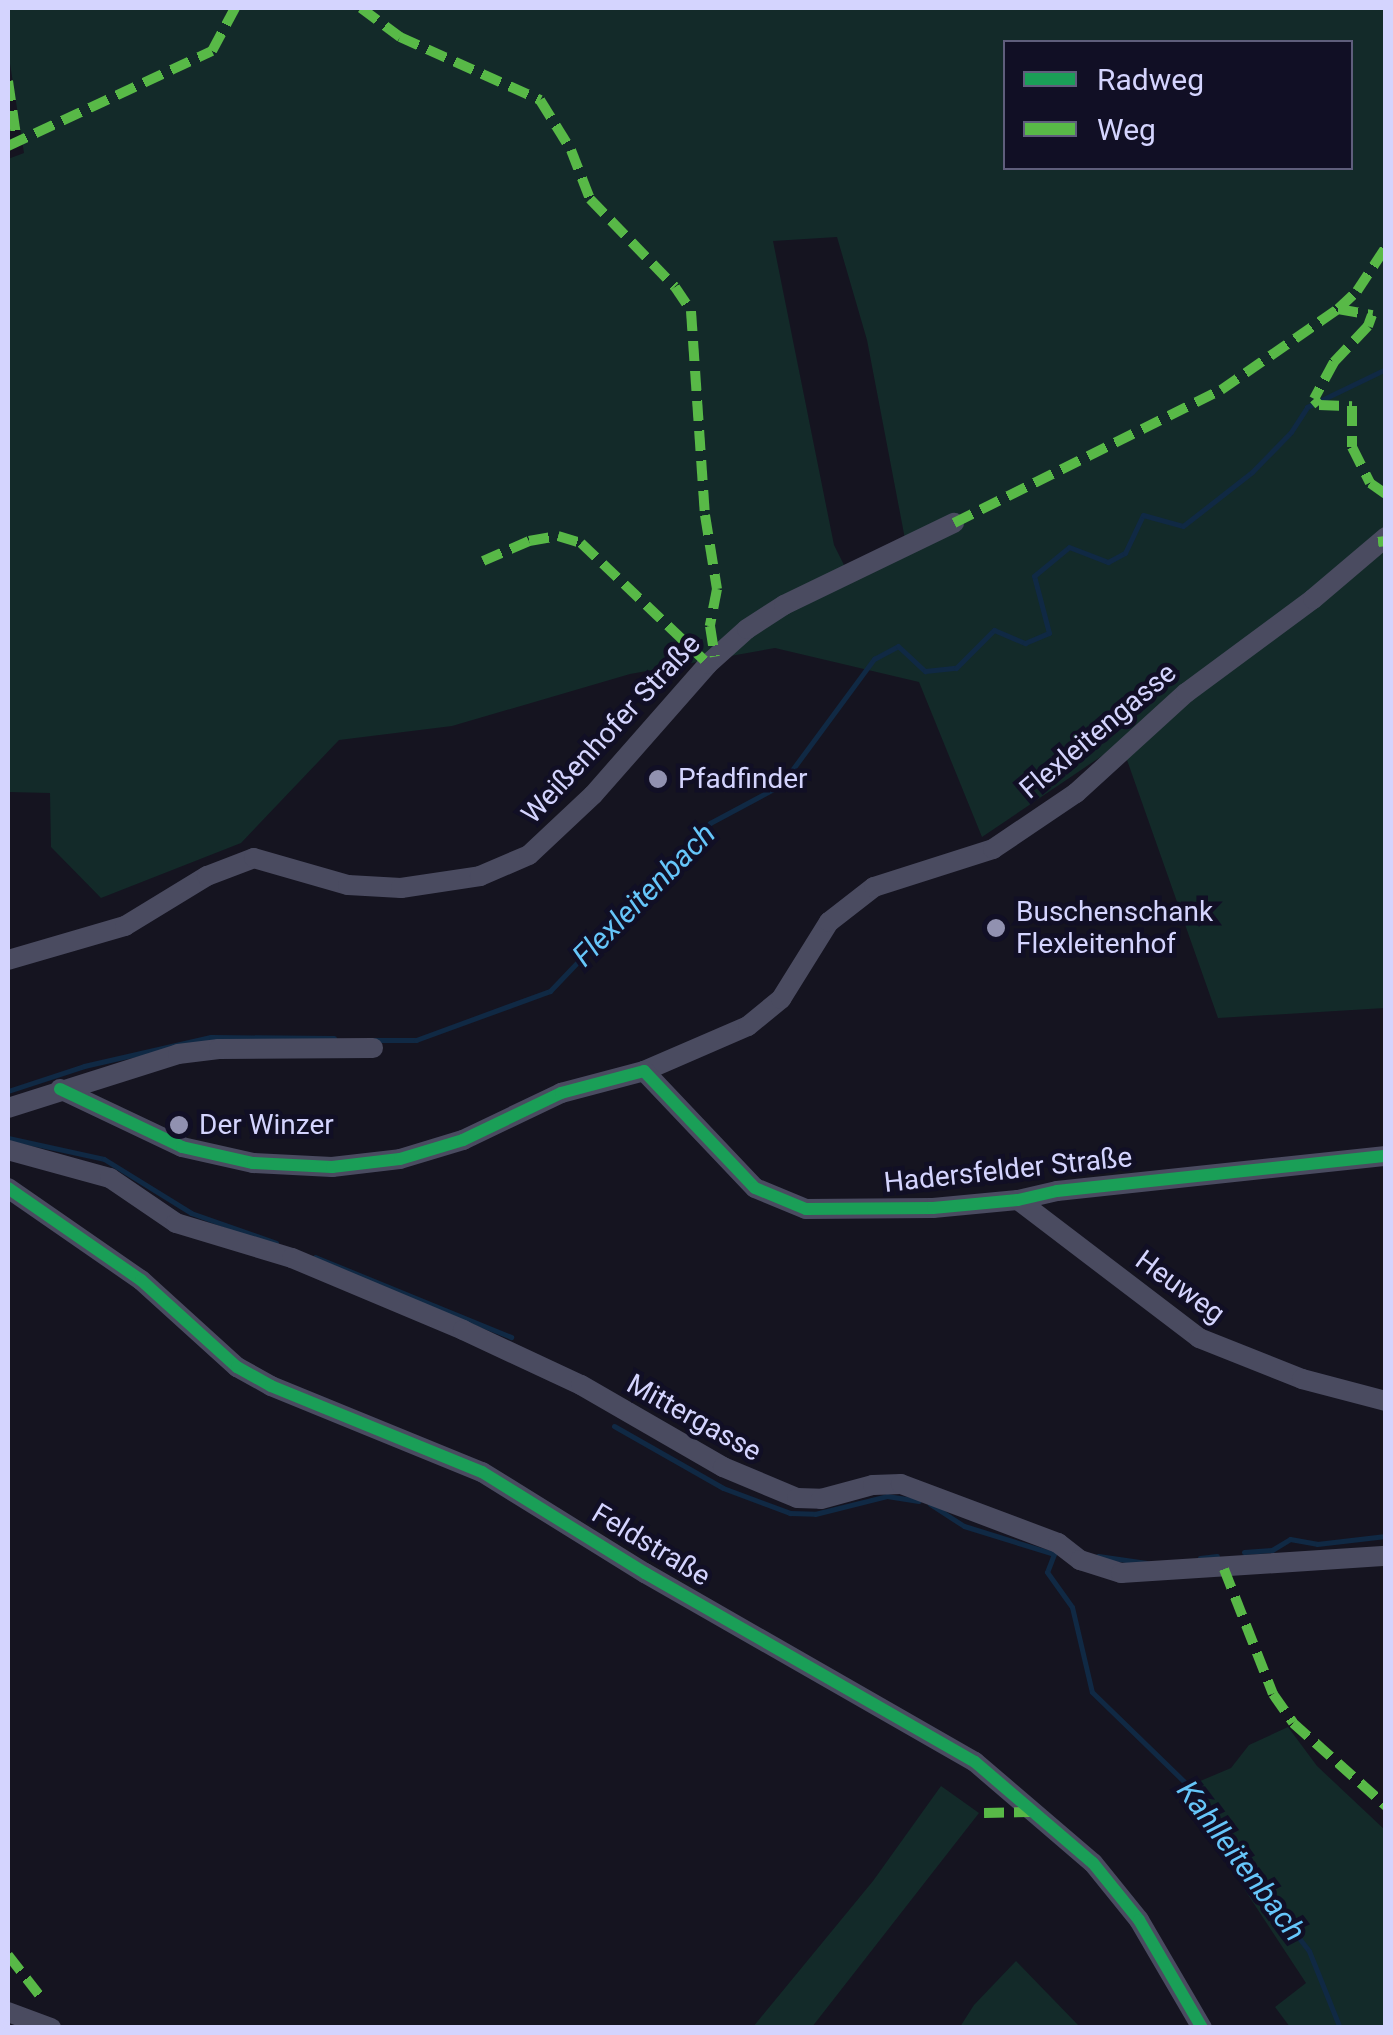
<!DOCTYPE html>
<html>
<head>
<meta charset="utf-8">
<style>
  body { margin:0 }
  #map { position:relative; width:1393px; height:2035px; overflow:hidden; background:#151420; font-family:Roboto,sans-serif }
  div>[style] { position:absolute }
  .green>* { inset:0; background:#132a29 }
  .stream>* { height:5px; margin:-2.5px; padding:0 2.5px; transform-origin:2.5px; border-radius:2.5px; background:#102944 }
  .minor>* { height:20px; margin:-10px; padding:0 10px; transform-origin:10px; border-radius:10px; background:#4a4b60 }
  .quiet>* { height:10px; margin-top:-5px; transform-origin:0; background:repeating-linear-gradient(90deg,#58b947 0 20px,transparent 0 30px) }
  .cycleway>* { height:12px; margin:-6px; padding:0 6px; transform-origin:6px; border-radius:6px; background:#1a9f57 }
  .dots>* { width:28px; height:28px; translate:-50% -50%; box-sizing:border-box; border:5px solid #110f25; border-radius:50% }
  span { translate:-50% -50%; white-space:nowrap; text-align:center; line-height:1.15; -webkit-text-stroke:9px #110f25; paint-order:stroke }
  .street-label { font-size:28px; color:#d4d4fe }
  .poi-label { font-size:28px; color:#d4d4fe }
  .left { translate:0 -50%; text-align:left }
  .water-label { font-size:30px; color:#66c6fa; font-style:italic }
  .frame { position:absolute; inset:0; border:10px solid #d4d4fe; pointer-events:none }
  .legend { position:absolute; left:1003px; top:40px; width:350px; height:130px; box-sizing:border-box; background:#110f25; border:2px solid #5f5e7c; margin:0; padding:12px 18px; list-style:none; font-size:30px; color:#d4d4fe }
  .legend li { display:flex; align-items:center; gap:20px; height:50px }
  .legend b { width:50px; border:2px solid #5f5e7c }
</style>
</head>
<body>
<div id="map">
  <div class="green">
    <div style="clip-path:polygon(evenodd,8px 8px,1385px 8px,1385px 1008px,1218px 1018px,1121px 743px,982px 837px,919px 682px,775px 648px,630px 674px,452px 726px,339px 740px,241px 843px,101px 898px,51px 847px,50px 793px,8px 792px,8px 159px,24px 153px,8px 51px,8px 8px,1006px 42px,1350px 42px,1350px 168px,1006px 168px,1006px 42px,8px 8px,837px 237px,867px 340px,905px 539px,844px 565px,834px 545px,773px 241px,837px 237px)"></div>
    <div style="clip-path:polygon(1288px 1727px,1317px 1766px,1385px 1830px,1385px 2027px,1290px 2027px,1275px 2007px,1306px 1983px,1179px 1790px,1231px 1768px,1249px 1745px)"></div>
    <div style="clip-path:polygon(941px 1786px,979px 1813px,812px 2027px,753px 2027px,873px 1881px)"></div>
    <div style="clip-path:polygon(1016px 1961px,1080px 2027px,960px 2027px,974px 2005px)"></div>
  </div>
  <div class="stream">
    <div style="left:375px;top:1040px;width:41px"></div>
    <div style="left:416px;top:1040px;width:143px;rotate:-20.1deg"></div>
    <div style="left:550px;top:991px;width:232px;rotate:-46.4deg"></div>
    <div style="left:710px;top:823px;width:81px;rotate:-28.2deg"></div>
    <div style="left:781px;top:785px;width:157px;rotate:-53.6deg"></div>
    <div style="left:874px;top:659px;width:27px;rotate:-28deg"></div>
    <div style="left:898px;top:646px;width:37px;rotate:43deg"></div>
    <div style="left:925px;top:671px;width:31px;rotate:-6deg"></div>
    <div style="left:956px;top:668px;width:54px;rotate:-45deg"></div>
    <div style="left:994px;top:630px;width:34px;rotate:23deg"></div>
    <div style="left:1025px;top:643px;width:26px;rotate:-23deg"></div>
    <div style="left:1049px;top:633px;width:59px;rotate:-104.7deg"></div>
    <div style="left:1034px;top:576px;width:45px;rotate:-39.6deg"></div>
    <div style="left:1069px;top:547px;width:42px;rotate:21deg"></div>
    <div style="left:1108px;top:562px;width:19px;rotate:-28deg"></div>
    <div style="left:1125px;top:553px;width:42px;rotate:-64.7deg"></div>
    <div style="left:1143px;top:515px;width:41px;rotate:15.4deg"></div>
    <div style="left:1183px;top:526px;width:88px;rotate:-38deg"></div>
    <div style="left:1252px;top:472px;width:56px;rotate:-45.7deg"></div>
    <div style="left:1291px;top:432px;width:30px;rotate:-57deg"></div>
    <div style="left:1307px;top:407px;width:88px;rotate:-25.7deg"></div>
    <div style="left:8px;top:1091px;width:80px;rotate:-18.2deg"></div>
    <div style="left:84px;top:1066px;width:130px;rotate:-12.9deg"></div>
    <div style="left:211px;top:1037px;width:123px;rotate:0.5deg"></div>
    <div style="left:8px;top:1138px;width:98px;rotate:12.3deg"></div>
    <div style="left:104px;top:1159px;width:102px;rotate:31.8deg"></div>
    <div style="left:191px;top:1213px;width:90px;rotate:19.4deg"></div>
    <div style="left:315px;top:1257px;width:212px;rotate:22.2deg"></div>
    <div style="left:614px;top:1426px;width:125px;rotate:29.6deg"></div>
    <div style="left:723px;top:1488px;width:72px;rotate:20.5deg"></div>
    <div style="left:790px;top:1513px;width:25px;rotate:2deg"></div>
    <div style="left:815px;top:1514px;width:74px;rotate:-14deg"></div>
    <div style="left:887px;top:1496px;width:32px;rotate:9deg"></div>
    <div style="left:930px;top:1504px;width:40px;rotate:32.9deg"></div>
    <div style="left:964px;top:1526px;width:94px;rotate:17.3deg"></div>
    <div style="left:1054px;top:1554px;width:19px;rotate:111deg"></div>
    <div style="left:1047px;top:1572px;width:43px;rotate:54.5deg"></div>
    <div style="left:1072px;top:1607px;width:87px;rotate:76.8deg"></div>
    <div style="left:1092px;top:1692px;width:145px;rotate:44.2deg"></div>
    <div style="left:1196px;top:1793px;width:103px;rotate:56.5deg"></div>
    <div style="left:1253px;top:1879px;width:91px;rotate:52.1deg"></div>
    <div style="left:1309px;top:1951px;width:83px;rotate:68.1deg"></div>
    <div style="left:1244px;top:1552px;width:28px;rotate:-4deg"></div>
    <div style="left:1272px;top:1550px;width:21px;rotate:-31deg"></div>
    <div style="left:1290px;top:1539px;width:27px;rotate:10deg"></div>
    <div style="left:1317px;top:1544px;width:69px;rotate:-6.6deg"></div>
    <div style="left:1098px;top:1556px;width:49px;rotate:8.3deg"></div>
    <div style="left:1200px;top:1558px;width:17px;rotate:-7deg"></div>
  </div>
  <div class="minor">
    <div style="left:8px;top:960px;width:122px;rotate:-16.2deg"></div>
    <div style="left:125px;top:926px;width:96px;rotate:-31.4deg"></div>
    <div style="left:207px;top:876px;width:50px;rotate:-21deg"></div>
    <div style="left:254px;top:858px;width:98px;rotate:16deg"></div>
    <div style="left:348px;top:885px;width:53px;rotate:3.2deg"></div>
    <div style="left:401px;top:888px;width:80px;rotate:-8.6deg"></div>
    <div style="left:480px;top:876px;width:53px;rotate:-23.2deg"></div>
    <div style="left:529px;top:855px;width:88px;rotate:-43.2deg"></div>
    <div style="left:593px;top:795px;width:174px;rotate:-48.7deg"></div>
    <div style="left:708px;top:664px;width:52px;rotate:-41.9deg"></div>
    <div style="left:747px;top:629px;width:44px;rotate:-33deg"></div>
    <div style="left:784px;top:605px;width:189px;rotate:-25.8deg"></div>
    <div style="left:644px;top:1071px;width:113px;rotate:-23.4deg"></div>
    <div style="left:748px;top:1026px;width:43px;rotate:-39.3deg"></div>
    <div style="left:781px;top:999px;width:91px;rotate:-58.1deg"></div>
    <div style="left:829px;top:922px;width:57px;rotate:-37.9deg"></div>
    <div style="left:874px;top:887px;width:125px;rotate:-17.7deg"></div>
    <div style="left:993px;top:849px;width:100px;rotate:-34deg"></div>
    <div style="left:1076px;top:793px;width:149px;rotate:-42.3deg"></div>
    <div style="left:1186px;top:693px;width:158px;rotate:-36.5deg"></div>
    <div style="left:1313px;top:599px;width:96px;rotate:-40.3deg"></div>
    <div style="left:60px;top:1089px;width:135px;rotate:25.4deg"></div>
    <div style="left:182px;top:1147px;width:73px;rotate:12.7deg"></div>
    <div style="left:253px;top:1163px;width:79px;rotate:2.9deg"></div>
    <div style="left:332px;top:1167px;width:68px;rotate:-6.7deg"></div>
    <div style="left:400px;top:1159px;width:66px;rotate:-16.8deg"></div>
    <div style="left:463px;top:1140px;width:109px;rotate:-25.6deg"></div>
    <div style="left:561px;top:1093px;width:86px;rotate:-14.8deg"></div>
    <div style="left:644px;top:1071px;width:161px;rotate:46.5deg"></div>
    <div style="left:755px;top:1188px;width:55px;rotate:22.4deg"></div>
    <div style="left:806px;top:1209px;width:127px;rotate:-0.5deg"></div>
    <div style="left:933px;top:1208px;width:85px;rotate:-5.4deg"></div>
    <div style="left:1018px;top:1200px;width:40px;rotate:-13deg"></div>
    <div style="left:1057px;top:1191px;width:331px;rotate:-6.1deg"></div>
    <div style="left:8px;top:1108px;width:178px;rotate:-17.6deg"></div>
    <div style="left:178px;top:1054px;width:41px;rotate:-7deg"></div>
    <div style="left:219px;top:1049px;width:154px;rotate:-0.4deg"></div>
    <div style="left:8px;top:1150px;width:106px;rotate:15.4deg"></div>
    <div style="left:110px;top:1178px;width:80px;rotate:34.3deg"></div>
    <div style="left:176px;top:1223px;width:121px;rotate:16.8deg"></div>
    <div style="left:292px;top:1258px;width:186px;rotate:22.8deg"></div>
    <div style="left:463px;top:1330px;width:130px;rotate:25deg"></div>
    <div style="left:581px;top:1385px;width:164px;rotate:30deg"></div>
    <div style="left:723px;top:1467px;width:80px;rotate:22.7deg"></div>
    <div style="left:797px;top:1498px;width:24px;rotate:2deg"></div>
    <div style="left:821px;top:1499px;width:54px;rotate:-15.1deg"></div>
    <div style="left:873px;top:1485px;width:28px;rotate:-2deg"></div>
    <div style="left:901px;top:1484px;width:168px;rotate:20.6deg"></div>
    <div style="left:1058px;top:1543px;width:28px;rotate:38deg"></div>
    <div style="left:1080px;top:1560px;width:43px;rotate:17.6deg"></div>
    <div style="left:1121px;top:1573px;width:266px;rotate:-3.7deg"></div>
    <div style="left:8px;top:1188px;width:162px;rotate:34.7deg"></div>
    <div style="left:141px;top:1280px;width:130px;rotate:42.2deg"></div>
    <div style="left:237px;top:1367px;width:39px;rotate:29deg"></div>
    <div style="left:271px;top:1386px;width:228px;rotate:22.2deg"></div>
    <div style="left:482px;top:1472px;width:192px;rotate:31.8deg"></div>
    <div style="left:645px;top:1573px;width:380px;rotate:29.8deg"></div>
    <div style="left:975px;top:1762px;width:155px;rotate:40.6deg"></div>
    <div style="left:1093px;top:1863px;width:73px;rotate:51.1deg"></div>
    <div style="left:1139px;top:1920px;width:125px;rotate:59.7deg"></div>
    <div style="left:1018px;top:1200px;width:228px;rotate:37.3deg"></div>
    <div style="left:1199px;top:1338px;width:111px;rotate:21.7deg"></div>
    <div style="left:1302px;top:1379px;width:87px;rotate:14.7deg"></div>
    <div style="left:8px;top:2012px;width:46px;rotate:20.4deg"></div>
  </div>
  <div class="quiet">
    <div style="left:361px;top:8px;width:49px;rotate:36.6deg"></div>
    <div style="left:400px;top:37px;width:154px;rotate:24.2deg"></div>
    <div style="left:540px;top:100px;width:59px;rotate:58.2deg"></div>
    <div style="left:571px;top:150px;width:53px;rotate:68.8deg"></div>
    <div style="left:590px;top:199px;width:122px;rotate:46deg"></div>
    <div style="left:675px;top:287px;width:29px;rotate:56deg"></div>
    <div style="left:691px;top:311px;width:204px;rotate:86.1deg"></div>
    <div style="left:705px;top:515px;width:75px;rotate:80.8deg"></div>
    <div style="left:717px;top:589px;width:38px;rotate:101deg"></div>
    <div style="left:710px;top:626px;width:31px;rotate:81deg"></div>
    <div style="left:8px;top:81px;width:62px;rotate:81.6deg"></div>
    <div style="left:8px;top:146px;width:225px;rotate:-25deg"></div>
    <div style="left:212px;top:51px;width:49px;rotate:-61.9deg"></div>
    <div style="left:1338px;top:309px;width:35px;rotate:10deg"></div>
    <div style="left:1372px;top:315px;width:12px;rotate:110deg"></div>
    <div style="left:1368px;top:326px;width:50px;rotate:133.4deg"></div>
    <div style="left:1334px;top:362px;width:42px;rotate:118.4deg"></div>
    <div style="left:1314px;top:399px;width:8px;rotate:50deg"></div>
    <div style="left:1319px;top:405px;width:33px;rotate:2deg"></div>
    <div style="left:1352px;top:406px;width:41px;rotate:90deg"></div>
    <div style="left:1352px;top:447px;width:40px;rotate:63.4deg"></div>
    <div style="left:1370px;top:483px;width:19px;rotate:35deg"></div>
    <div style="left:954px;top:523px;width:298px;rotate:-26.5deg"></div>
    <div style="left:1221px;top:390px;width:142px;rotate:-34.7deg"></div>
    <div style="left:1338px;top:309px;width:26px;rotate:-43deg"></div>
    <div style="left:1357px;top:291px;width:53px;rotate:-56.6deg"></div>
    <div style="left:1378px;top:542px;width:8px;rotate:-7deg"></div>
    <div style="left:483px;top:561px;width:50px;rotate:-23.5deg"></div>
    <div style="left:529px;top:541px;width:29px;rotate:-10deg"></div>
    <div style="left:558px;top:536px;width:24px;rotate:17deg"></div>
    <div style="left:581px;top:543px;width:175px;rotate:43.6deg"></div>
    <div style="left:1224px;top:1569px;width:134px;rotate:68.6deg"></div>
    <div style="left:1273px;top:1694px;width:35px;rotate:55deg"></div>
    <div style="left:1293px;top:1723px;width:125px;rotate:41.7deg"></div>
    <div style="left:984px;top:1813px;width:46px;rotate:-1.2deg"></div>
    <div style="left:8px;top:1955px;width:58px;rotate:52deg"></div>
  </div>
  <div class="cycleway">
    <div style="left:60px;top:1089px;width:135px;rotate:25.4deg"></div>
    <div style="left:182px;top:1147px;width:73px;rotate:12.7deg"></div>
    <div style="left:253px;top:1163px;width:79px;rotate:2.9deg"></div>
    <div style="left:332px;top:1167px;width:68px;rotate:-6.7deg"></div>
    <div style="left:400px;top:1159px;width:66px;rotate:-16.8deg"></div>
    <div style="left:463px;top:1140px;width:109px;rotate:-25.6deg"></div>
    <div style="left:561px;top:1093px;width:86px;rotate:-14.8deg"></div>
    <div style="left:644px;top:1071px;width:161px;rotate:46.5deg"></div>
    <div style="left:755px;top:1188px;width:55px;rotate:22.4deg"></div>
    <div style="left:806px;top:1209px;width:127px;rotate:-0.5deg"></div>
    <div style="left:933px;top:1208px;width:85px;rotate:-5.4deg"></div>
    <div style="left:1018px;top:1200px;width:40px;rotate:-13deg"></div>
    <div style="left:1057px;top:1191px;width:331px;rotate:-6.1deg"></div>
    <div style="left:8px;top:1188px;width:162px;rotate:34.7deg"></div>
    <div style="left:141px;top:1280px;width:130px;rotate:42.2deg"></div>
    <div style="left:237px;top:1367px;width:39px;rotate:29deg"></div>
    <div style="left:271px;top:1386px;width:228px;rotate:22.2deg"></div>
    <div style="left:482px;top:1472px;width:192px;rotate:31.8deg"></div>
    <div style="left:645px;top:1573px;width:380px;rotate:29.8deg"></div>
    <div style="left:975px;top:1762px;width:155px;rotate:40.6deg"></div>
    <div style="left:1093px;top:1863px;width:73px;rotate:51.1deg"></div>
    <div style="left:1139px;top:1920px;width:125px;rotate:59.7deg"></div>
  </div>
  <div class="dots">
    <div style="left:658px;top:779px;background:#9191b0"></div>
    <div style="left:996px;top:928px;background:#9191b0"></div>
    <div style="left:179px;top:1125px;background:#9191b0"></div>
  </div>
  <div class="street-label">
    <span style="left:611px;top:729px;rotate:-47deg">Weißenhofer Straße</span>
    <span style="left:1098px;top:731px;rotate:-40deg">Flexleitengasse</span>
    <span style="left:1008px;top:1170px;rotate:-6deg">Hadersfelder Straße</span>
    <span style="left:1180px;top:1287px;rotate:36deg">Heuweg</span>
    <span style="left:694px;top:1418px;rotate:29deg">Mittergasse</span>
    <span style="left:651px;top:1545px;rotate:31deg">Feldstraße</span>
  </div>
  <div class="poi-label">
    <span class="left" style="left:678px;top:779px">Pfadfinder</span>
    <span class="left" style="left:1016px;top:928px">Buschenschank<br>Flexleitenhof</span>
    <span class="left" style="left:199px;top:1125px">Der Winzer</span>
  </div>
  <div class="water-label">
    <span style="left:644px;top:895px;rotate:-45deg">Flexleitenbach</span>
    <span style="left:1241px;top:1861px;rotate:53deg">Kahlleitenbach</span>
  </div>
  <div class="frame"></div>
  <ul class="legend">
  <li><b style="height:12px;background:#1a9f57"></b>Radweg</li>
  <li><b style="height:12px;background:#58b947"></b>Weg</li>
  </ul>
</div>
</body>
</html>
